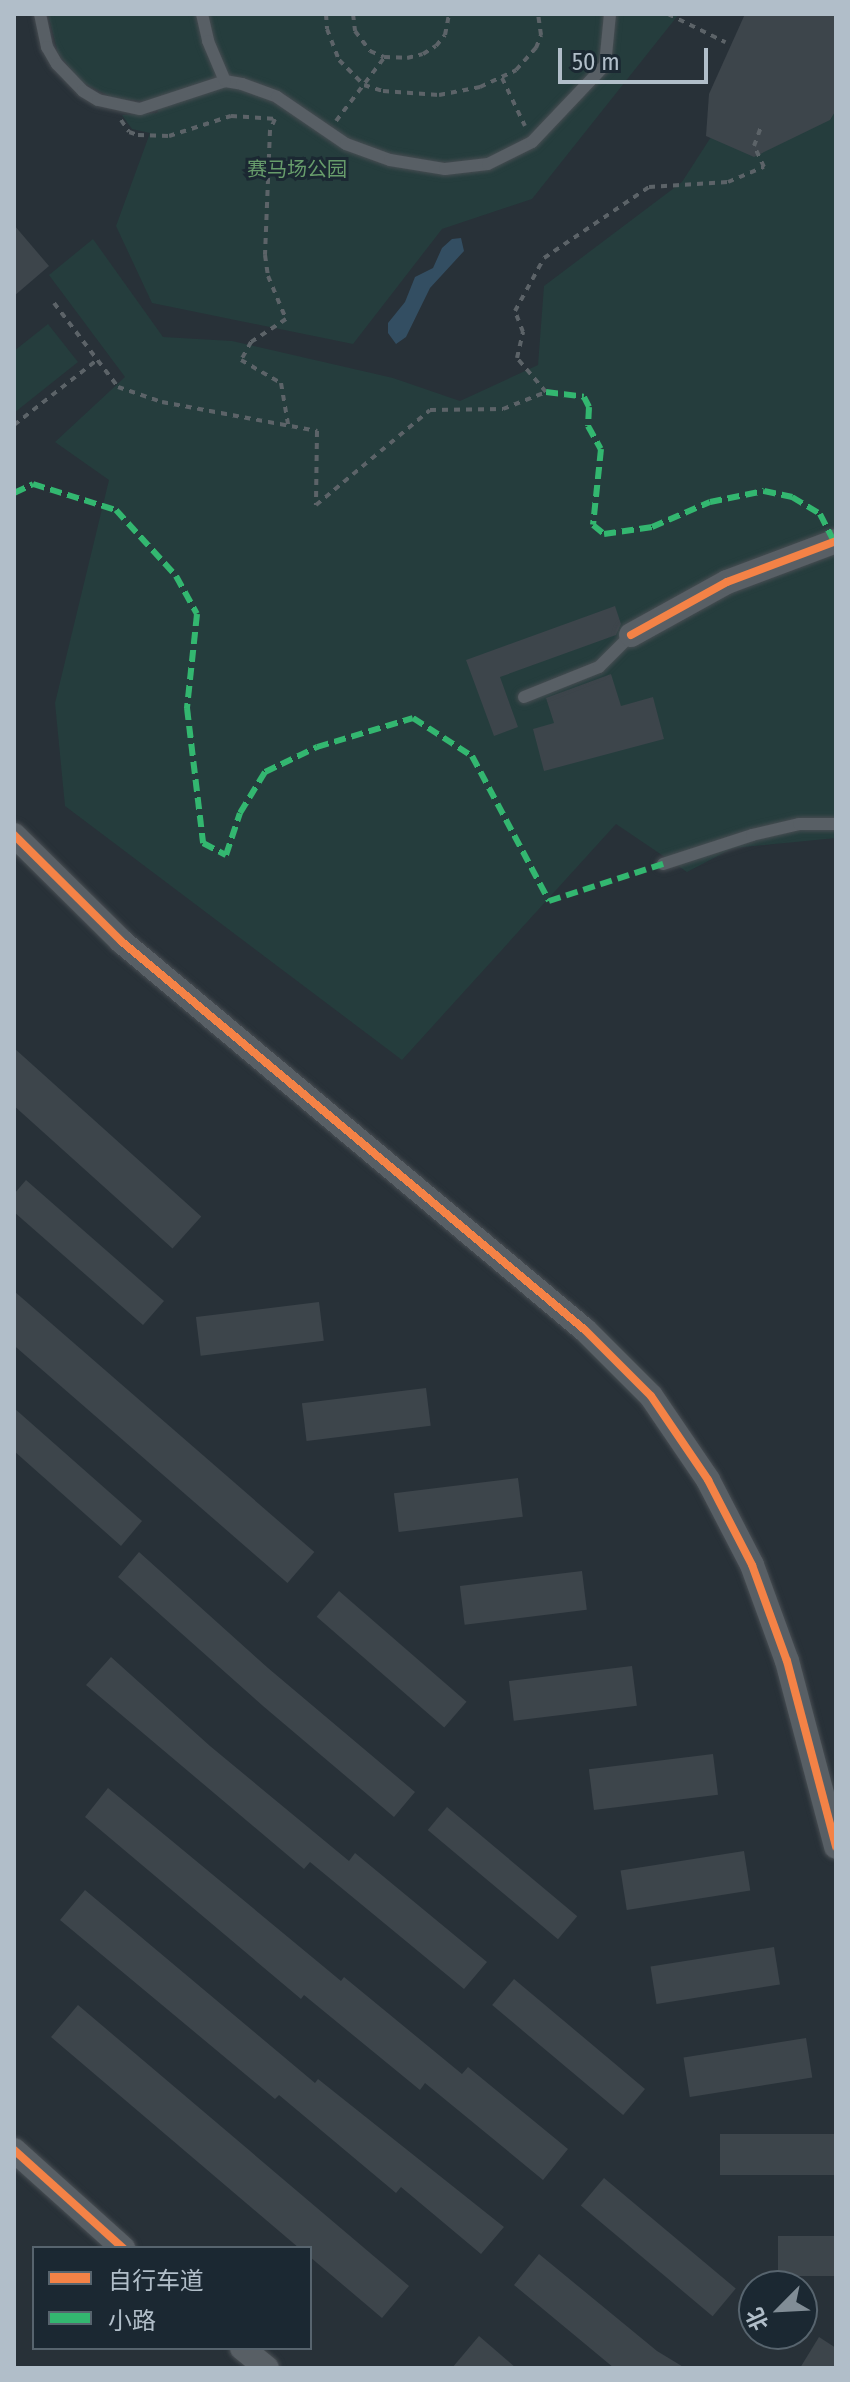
<!DOCTYPE html>
<html>
<head>
<meta charset="utf-8">
<style>
  body { margin:0 }
  #map { position:relative; width:850px; height:2382px; overflow:hidden; background:#283138; font-family:"Fira Sans Condensed","Noto Sans SC",sans-serif }
  div>[style] { position:absolute }
  .green>* { inset:0; background:#253d3d }
  .water>* { inset:0; background:#334e62 }
  .building>* { inset:0; background:#3d454b; transform-origin:0 0 }
  .path>* { height:4px; margin-top:-2px; transform-origin:0; background:repeating-linear-gradient(90deg,#5c6368 0 6px,transparent 0 12px) }
  .roads { filter:drop-shadow(0 0 2px #474d52) drop-shadow(0 0 2px #474d52) }
  .service>* { height:12px; margin:-6px; padding:0 6px; transform-origin:6px; border-radius:6px; background:#585f65 }
  .minor>* { height:24px; margin:-12px; padding:0 12px; transform-origin:12px; border-radius:12px; background:#585f65 }
  .quiet>* { height:6px; margin-top:-3px; transform-origin:0; background:repeating-linear-gradient(90deg,#33b770 0 12px,transparent 0 18px) }
  .cycleway>* { height:8px; margin:-4px; padding:0 4px; transform-origin:4px; border-radius:4px; background:#f48246 }
  span { translate:-50% -50%; white-space:nowrap; text-align:center; line-height:1.15; -webkit-text-stroke:6px #1b2832; paint-order:stroke }
  .park-label { font-size:20px; color:#679c6b }
  .frame { position:absolute; inset:0; border:16px solid #b1bec9; pointer-events:none }
  .legend { position:absolute; left:32px; top:2246px; width:280px; height:104px; box-sizing:border-box; background:#1b2832; border:2px solid #57646e; margin:0; padding:10px 14px; list-style:none; font-size:24px; color:#b1bec9 }
  .legend li { display:flex; align-items:center; gap:16px; height:40px }
  .legend b { width:40px; border:2px solid #57646e }
  .north { position:absolute; left:738px; top:2270px; width:80px; height:80px; box-sizing:border-box; background:#1b2832; border:2px solid #57646e; border-radius:50%; rotate:246deg; font-size:22px; font-weight:700; line-height:32px; text-align:center; color:#b1bec9 }
  .north::after { content:''; display:block; margin:auto; width:28px; height:36px; background:#818d96; clip-path:polygon(50% 0,100% 100%,50% 72%,0 100%) }
  .scale { position:absolute; left:558px; top:48px; width:150px; height:36px; box-sizing:border-box; border:4px solid #b1bec9; border-top:0; padding-left:10px; font-size:24px; line-height:28px; white-space:nowrap; color:#b1bec9; -webkit-text-stroke:6px #1b2832; paint-order:stroke }
</style>
</head>
<body>
<div id="map">
  <div class="green">
    <div style="clip-path:polygon(48px 14px,679px 14px,532px 199px,442px 229px,353px 344px,152px 303px,116px 226px,150px 133px,132px 129px,122px 115px,157px 113px,163px 97px,143px 101px,113px 98px,80px 81px,58px 53px)"></div>
    <div style="clip-path:polygon(790px 14px,836px 14px,836px 838px,733px 848px,687px 872px,616px 824px,402px 1060px,65px 806px,55px 703px,109px 480px,55px 442px,125px 377px,49px 275px,93px 239px,163px 337px,232px 341px,393px 378px,460px 401px,538px 365px,544px 286px,682px 182px)"></div>
    <div style="clip-path:polygon(48px 324px,78px 362px,14px 413px,14px 351px)"></div>
  </div>
  <div class="water">
    <div style="clip-path:polygon(461px 238px,464px 251px,430px 288px,406px 337px,396px 344px,388px 333px,388px 323px,405px 302px,415px 277px,433px 268px,442px 248px,452px 239px)"></div>
  </div>
  <div class="building">
    <div style="clip-path:polygon(745px 14px,836px 14px,836px 110px,830px 120px,754px 157px,706px 136px,709px 94px)"></div>
    <div style="clip-path:polygon(14px 225px,49px 266px,14px 296px)"></div>
    <div style="clip-path:polygon(615px 606px,621px 624px,616px 635px,500px 677px,518px 727px,494px 736px,466px 660px)"></div>
    <div style="clip-path:polygon(611px 674px,621px 706px,653px 697px,664px 739px,544px 771px,533px 729px,554px 723px,546px 698px)"></div>
    <div style="left:14px;top:1048px;width:252px;height:43px;rotate:42deg"></div>
    <div style="clip-path:polygon(26px 1180px,164px 1301px,143px 1325px,14px 1212px,14px 1194px)"></div>
    <div style="left:14px;top:1291px;width:398px;height:41px;rotate:41deg"></div>
    <div style="left:319px;top:1302px;width:39px;height:124px;rotate:83deg"></div>
    <div style="left:426px;top:1388px;width:38px;height:125px;rotate:83deg"></div>
    <div style="clip-path:polygon(14px 1408px,142px 1521px,121px 1546px,14px 1451px)"></div>
    <div style="left:518px;top:1478px;width:39px;height:125px;rotate:83deg"></div>
    <div style="clip-path:polygon(139px 1552px,268px 1668px,415px 1792px,394px 1817px,263px 1706px,118px 1577px)"></div>
    <div style="left:582px;top:1571px;width:39px;height:123px;rotate:83deg"></div>
    <div style="left:339px;top:1591px;width:169px;height:34px;rotate:41deg"></div>
    <div style="clip-path:polygon(111px 1657px,210px 1746px,349px 1861px,355px 1853px,487px 1962px,464px 1989px,310px 1862px,304px 1869px,86px 1685px)"></div>
    <div style="left:632px;top:1666px;width:40px;height:124px;rotate:83deg"></div>
    <div style="left:713px;top:1754px;width:41px;height:125px;rotate:83deg"></div>
    <div style="clip-path:polygon(108px 1788px,341px 1981px,344px 1977px,462px 2074px,468px 2067px,568px 2149px,543px 2180px,425px 2083px,420px 2090px,304px 1995px,301px 1999px,85px 1817px)"></div>
    <div style="left:447px;top:1807px;width:170px;height:30px;rotate:40deg"></div>
    <div style="left:744px;top:1851px;width:40px;height:125px;rotate:81deg"></div>
    <div style="clip-path:polygon(85px 1890px,315px 2083px,318px 2079px,504px 2227px,481px 2254px,401px 2187px,396px 2193px,279px 2095px,275px 2099px,60px 1920px)"></div>
    <div style="left:774px;top:1947px;width:38px;height:125px;rotate:81deg"></div>
    <div style="left:514px;top:1979px;width:171px;height:34px;rotate:40deg"></div>
    <div style="clip-path:polygon(78px 2005px,409px 2286px,382px 2318px,310px 2257px,310px 2248px,299px 2248px,51px 2037px)"></div>
    <div style="left:806px;top:2038px;width:40px;height:124px;rotate:81deg"></div>
    <div style="left:836px;top:2134px;width:41px;height:116px;rotate:90deg"></div>
    <div style="left:604px;top:2178px;width:172px;height:36px;rotate:40deg"></div>
    <div style="left:836px;top:2236px;width:40px;height:58px;rotate:90deg"></div>
    <div style="clip-path:polygon(539px 2254px,657px 2351px,685px 2368px,614px 2368px,514px 2285px)"></div>
    <div style="clip-path:polygon(479px 2336px,516px 2368px,452px 2368px)"></div>
    <div style="clip-path:polygon(819px 2337px,836px 2348px,836px 2368px,800px 2368px)"></div>
  </div>
  <div class="path">
    <div style="left:326px;top:14px;width:15px;rotate:86deg"></div>
    <div style="left:327px;top:29px;width:33px;rotate:69deg"></div>
    <div style="left:339px;top:60px;width:35px;rotate:45deg"></div>
    <div style="left:364px;top:85px;width:20px;rotate:18deg"></div>
    <div style="left:383px;top:91px;width:56px;rotate:4.1deg"></div>
    <div style="left:439px;top:95px;width:42px;rotate:-11deg"></div>
    <div style="left:480px;top:87px;width:40px;rotate:-25deg"></div>
    <div style="left:516px;top:70px;width:30px;rotate:-48deg"></div>
    <div style="left:536px;top:48px;width:14px;rotate:-69deg"></div>
    <div style="left:541px;top:35px;width:21px;rotate:-98deg"></div>
    <div style="left:353px;top:14px;width:17px;rotate:83deg"></div>
    <div style="left:355px;top:31px;width:25px;rotate:53deg"></div>
    <div style="left:370px;top:51px;width:15px;rotate:23deg"></div>
    <div style="left:384px;top:57px;width:23px;rotate:2deg"></div>
    <div style="left:407px;top:58px;width:16px;rotate:-14deg"></div>
    <div style="left:423px;top:54px;width:15px;rotate:-32deg"></div>
    <div style="left:436px;top:46px;width:14px;rotate:-51deg"></div>
    <div style="left:445px;top:35px;width:21px;rotate:-79deg"></div>
    <div style="left:668px;top:14px;width:64px;rotate:26.2deg"></div>
    <div style="left:502px;top:78px;width:53px;rotate:64.4deg"></div>
    <div style="left:275px;top:119px;width:12px;rotate:114deg"></div>
    <div style="left:270px;top:130px;width:125px;rotate:92.3deg"></div>
    <div style="left:265px;top:255px;width:21px;rotate:82deg"></div>
    <div style="left:268px;top:276px;width:47px;rotate:67.3deg"></div>
    <div style="left:286px;top:319px;width:42px;rotate:146.7deg"></div>
    <div style="left:251px;top:342px;width:21px;rotate:119deg"></div>
    <div style="left:241px;top:360px;width:46px;rotate:29.9deg"></div>
    <div style="left:281px;top:383px;width:42px;rotate:80.3deg"></div>
    <div style="left:121px;top:120px;width:14px;rotate:56deg"></div>
    <div style="left:129px;top:132px;width:9px;rotate:18deg"></div>
    <div style="left:138px;top:135px;width:31px;rotate:2deg"></div>
    <div style="left:169px;top:136px;width:65px;rotate:-17.9deg"></div>
    <div style="left:231px;top:116px;width:46px;rotate:3.7deg"></div>
    <div style="left:336px;top:121px;width:79px;rotate:-52.7deg"></div>
    <div style="left:54px;top:303px;width:106px;rotate:52.7deg"></div>
    <div style="left:118px;top:387px;width:46px;rotate:18.8deg"></div>
    <div style="left:162px;top:402px;width:158px;rotate:10.6deg"></div>
    <div style="left:317px;top:431px;width:74px;rotate:90.8deg"></div>
    <div style="left:14px;top:425px;width:105px;rotate:-38.1deg"></div>
    <div style="left:316px;top:505px;width:148px;rotate:-39.8deg"></div>
    <div style="left:430px;top:410px;width:73px;rotate:-0.8deg"></div>
    <div style="left:503px;top:409px;width:46px;rotate:-21.6deg"></div>
    <div style="left:546px;top:392px;width:45px;rotate:-130.5deg"></div>
    <div style="left:517px;top:358px;width:27px;rotate:-77deg"></div>
    <div style="left:523px;top:332px;width:22px;rotate:-111deg"></div>
    <div style="left:515px;top:311px;width:60px;rotate:-61.3deg"></div>
    <div style="left:544px;top:258px;width:127px;rotate:-34.1deg"></div>
    <div style="left:649px;top:187px;width:79px;rotate:-3.6deg"></div>
    <div style="left:728px;top:182px;width:39px;rotate:-23deg"></div>
    <div style="left:764px;top:167px;width:23px;rotate:-115deg"></div>
    <div style="left:754px;top:146px;width:20px;rotate:-70deg"></div>
  </div>
  <div class="roads">
    <div class="service">
      <div style="left:40px;top:14px;width:34px;rotate:78deg"></div>
      <div style="left:47px;top:47px;width:20px;rotate:60deg"></div>
      <div style="left:57px;top:64px;width:37px;rotate:46deg"></div>
      <div style="left:83px;top:91px;width:17px;rotate:31deg"></div>
      <div style="left:98px;top:100px;width:43px;rotate:12.1deg"></div>
      <div style="left:140px;top:109px;width:89px;rotate:-18.2deg"></div>
      <div style="left:225px;top:81px;width:17px;rotate:10deg"></div>
      <div style="left:242px;top:84px;width:37px;rotate:20deg"></div>
      <div style="left:277px;top:97px;width:83px;rotate:34.3deg"></div>
      <div style="left:346px;top:144px;width:47px;rotate:20deg"></div>
      <div style="left:390px;top:160px;width:56px;rotate:9.3deg"></div>
      <div style="left:445px;top:169px;width:43px;rotate:-6.6deg"></div>
      <div style="left:488px;top:164px;width:49px;rotate:-26.6deg"></div>
      <div style="left:532px;top:142px;width:106px;rotate:-46.5deg"></div>
      <div style="left:605px;top:65px;width:51px;rotate:-84.4deg"></div>
      <div style="left:202px;top:14px;width:28px;rotate:77deg"></div>
      <div style="left:208px;top:41px;width:43px;rotate:67deg"></div>
      <div style="left:524px;top:697px;width:81px;rotate:-21.8deg"></div>
      <div style="left:599px;top:667px;width:45px;rotate:-45deg"></div>
      <div style="left:663px;top:864px;width:94px;rotate:-18deg"></div>
      <div style="left:752px;top:835px;width:48px;rotate:-13.2deg"></div>
      <div style="left:799px;top:824px;width:37px"></div>
    </div>
    <div class="minor">
      <div style="left:631px;top:635px;width:110px;rotate:-28.9deg"></div>
      <div style="left:727px;top:582px;width:116px;rotate:-20.6deg"></div>
      <div style="left:14px;top:835px;width:151px;rotate:44.7deg"></div>
      <div style="left:121px;top:941px;width:605px;rotate:39.98deg"></div>
      <div style="left:585px;top:1330px;width:93px;rotate:45deg"></div>
      <div style="left:651px;top:1396px;width:102px;rotate:55.8deg"></div>
      <div style="left:708px;top:1480px;width:96px;rotate:62.6deg"></div>
      <div style="left:752px;top:1565px;width:102px;rotate:70deg"></div>
      <div style="left:787px;top:1661px;width:192px;rotate:75.2deg"></div>
      <div style="left:14px;top:2150px;width:147px;rotate:42deg"></div>
      <div style="left:242px;top:2348px;width:32px;rotate:39deg"></div>
    </div>
  </div>
  <div class="quiet">
    <div style="left:546px;top:392px;width:38px;rotate:7deg"></div>
    <div style="left:584px;top:397px;width:11px;rotate:63deg"></div>
    <div style="left:589px;top:407px;width:19px;rotate:93deg"></div>
    <div style="left:588px;top:426px;width:26px;rotate:61deg"></div>
    <div style="left:601px;top:449px;width:76px;rotate:96deg"></div>
    <div style="left:593px;top:525px;width:14px;rotate:39deg"></div>
    <div style="left:604px;top:534px;width:49px;rotate:-8.3deg"></div>
    <div style="left:652px;top:527px;width:63px;rotate:-23.3deg"></div>
    <div style="left:710px;top:502px;width:55px;rotate:-11.5deg"></div>
    <div style="left:764px;top:491px;width:29px;rotate:12deg"></div>
    <div style="left:792px;top:497px;width:33px;rotate:31deg"></div>
    <div style="left:820px;top:514px;width:31px;rotate:63deg"></div>
    <div style="left:14px;top:493px;width:21px;rotate:-25deg"></div>
    <div style="left:33px;top:484px;width:87px;rotate:17.4deg"></div>
    <div style="left:116px;top:510px;width:89px;rotate:47.7deg"></div>
    <div style="left:176px;top:576px;width:43px;rotate:61.1deg"></div>
    <div style="left:197px;top:614px;width:95px;rotate:96.1deg"></div>
    <div style="left:187px;top:708px;width:136px;rotate:83.2deg"></div>
    <div style="left:203px;top:843px;width:26px;rotate:28deg"></div>
    <div style="left:226px;top:855px;width:44px;rotate:-71.6deg"></div>
    <div style="left:240px;top:813px;width:48px;rotate:-58.6deg"></div>
    <div style="left:265px;top:772px;width:58px;rotate:-25.7deg"></div>
    <div style="left:317px;top:747px;width:100px;rotate:-16.8deg"></div>
    <div style="left:413px;top:718px;width:70px;rotate:32.8deg"></div>
    <div style="left:472px;top:756px;width:164px;rotate:62deg"></div>
    <div style="left:549px;top:901px;width:120px;rotate:-18deg"></div>
  </div>
  <div class="cycleway">
    <div style="left:631px;top:635px;width:110px;rotate:-28.9deg"></div>
    <div style="left:727px;top:582px;width:116px;rotate:-20.6deg"></div>
    <div style="left:14px;top:835px;width:151px;rotate:44.7deg"></div>
    <div style="left:121px;top:941px;width:605px;rotate:39.98deg"></div>
    <div style="left:585px;top:1330px;width:93px;rotate:45deg"></div>
    <div style="left:651px;top:1396px;width:102px;rotate:55.8deg"></div>
    <div style="left:708px;top:1480px;width:96px;rotate:62.6deg"></div>
    <div style="left:752px;top:1565px;width:102px;rotate:70deg"></div>
    <div style="left:787px;top:1661px;width:192px;rotate:75.2deg"></div>
    <div style="left:14px;top:2150px;width:147px;rotate:42deg"></div>
  </div>
  <div class="park-label">
    <span style="left:297px;top:169px">赛马场公园</span>
  </div>
  <div class="frame"></div>
  <ul class="legend">
  <li><b style="height:10px;background:#f48246"></b>自行车道</li>
  <li><b style="height:10px;background:#33b770"></b>小路</li>
  </ul>
  <div class="north">北</div>
  <div class="scale">50 m</div>
</div>
</body>
</html>
